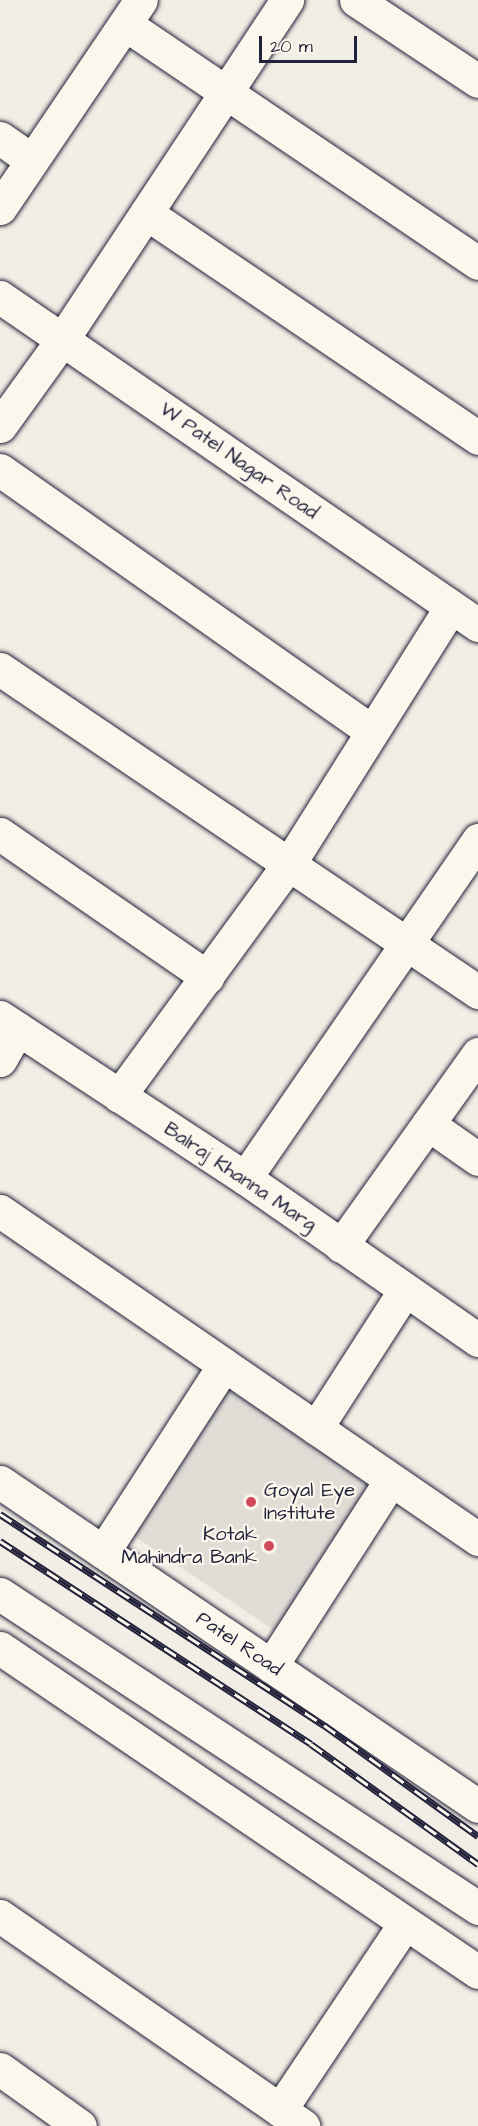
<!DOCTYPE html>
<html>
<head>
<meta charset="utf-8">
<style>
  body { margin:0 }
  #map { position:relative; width:478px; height:2126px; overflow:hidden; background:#f2eee5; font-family:"Architects Daughter",sans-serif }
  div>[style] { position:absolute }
  .built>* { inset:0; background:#e0dcd6; transform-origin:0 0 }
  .roads { filter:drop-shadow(0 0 2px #22223b) drop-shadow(0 0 2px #22223b) }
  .minor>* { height:33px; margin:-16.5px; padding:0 16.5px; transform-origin:16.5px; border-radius:16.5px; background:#fbf7ec }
  .major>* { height:33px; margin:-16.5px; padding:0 16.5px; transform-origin:16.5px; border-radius:16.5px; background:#fbf7ec }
  .rail>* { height:7px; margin-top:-3.5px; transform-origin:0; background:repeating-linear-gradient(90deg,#fbf7ec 0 14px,#22223b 0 28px); box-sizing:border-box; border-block:2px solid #22223b }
  .dots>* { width:16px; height:16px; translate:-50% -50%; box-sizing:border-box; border:3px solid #fbf7ec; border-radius:50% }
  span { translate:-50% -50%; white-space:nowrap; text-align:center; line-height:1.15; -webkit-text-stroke:4.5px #fbf7ec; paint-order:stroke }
  .street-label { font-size:20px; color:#22223b }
  .poi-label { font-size:20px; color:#22223b }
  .left { translate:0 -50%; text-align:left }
  .right { translate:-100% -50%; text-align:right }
  .scale { position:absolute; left:259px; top:36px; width:98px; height:27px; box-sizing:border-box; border:3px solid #22223b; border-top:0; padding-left:8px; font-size:18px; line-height:21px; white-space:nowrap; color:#22223b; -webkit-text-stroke:4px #fbf7ec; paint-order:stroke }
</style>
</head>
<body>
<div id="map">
  <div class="built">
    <div style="left:227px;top:1373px;width:184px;height:187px;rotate:34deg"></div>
  </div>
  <div class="roads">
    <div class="minor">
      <div style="left:356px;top:0;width:146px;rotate:33.6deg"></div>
      <div style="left:125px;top:24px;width:426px;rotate:34.1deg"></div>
      <div style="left:0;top:138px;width:39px;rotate:35deg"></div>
      <div style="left:0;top:208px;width:251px;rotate:-55.9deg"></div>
      <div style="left:146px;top:213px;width:401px;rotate:34.1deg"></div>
      <div style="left:0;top:297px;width:580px;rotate:34.46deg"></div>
      <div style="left:0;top:426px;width:106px;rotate:-54.2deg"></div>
      <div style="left:62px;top:340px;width:408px;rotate:-56.5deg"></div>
      <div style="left:0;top:470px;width:454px;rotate:35.1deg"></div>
      <div style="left:0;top:669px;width:577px;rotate:34.05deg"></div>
      <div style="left:0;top:834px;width:252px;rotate:34.6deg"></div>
      <div style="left:0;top:1017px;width:293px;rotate:33.3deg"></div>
      <div style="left:245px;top:1178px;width:284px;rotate:34.8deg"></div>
      <div style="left:0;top:1060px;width:36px;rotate:-60deg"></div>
      <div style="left:119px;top:1096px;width:288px;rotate:-53.8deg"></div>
      <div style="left:289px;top:864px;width:304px;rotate:-57.8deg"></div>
      <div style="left:428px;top:1124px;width:61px;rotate:35deg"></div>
      <div style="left:245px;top:1178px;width:411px;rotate:-55.4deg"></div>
      <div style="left:0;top:1211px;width:580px;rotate:34.46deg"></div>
      <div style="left:341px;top:1246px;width:236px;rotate:-54.5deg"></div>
      <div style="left:316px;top:1428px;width:164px;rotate:-57.2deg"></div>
      <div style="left:103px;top:1552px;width:223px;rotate:-57.1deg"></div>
      <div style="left:0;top:1648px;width:577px;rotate:34.13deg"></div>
      <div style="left:271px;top:1666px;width:221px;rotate:-57.2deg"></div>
      <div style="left:0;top:1916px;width:369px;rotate:34.7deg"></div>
      <div style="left:0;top:2069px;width:98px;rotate:35.5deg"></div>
      <div style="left:280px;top:2110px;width:225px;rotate:-56.2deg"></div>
    </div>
    <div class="major">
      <div style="left:0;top:1482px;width:577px;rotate:34.13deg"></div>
      <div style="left:0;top:1594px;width:572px;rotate:33.3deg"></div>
    </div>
  </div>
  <div class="rail">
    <div style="left:0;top:1514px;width:387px;rotate:33.1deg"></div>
    <div style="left:324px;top:1725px;width:190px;rotate:35.8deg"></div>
    <div style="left:0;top:1541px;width:371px;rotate:33.1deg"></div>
    <div style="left:311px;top:1744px;width:206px;rotate:35.7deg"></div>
  </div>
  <div class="dots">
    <div style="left:251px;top:1502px;background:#d1495b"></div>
    <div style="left:269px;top:1546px;background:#d1495b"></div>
  </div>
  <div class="street-label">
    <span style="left:239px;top:461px;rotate:35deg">W Patel Nagar Road</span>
    <span style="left:240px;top:1177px;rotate:34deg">Balraj Khanna Marg</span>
    <span style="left:239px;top:1644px;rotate:34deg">Patel Road</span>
  </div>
  <div class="poi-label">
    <span class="left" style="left:264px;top:1502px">Goyal Eye<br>Institute</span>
    <span class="right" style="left:257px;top:1546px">Kotak<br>Mahindra Bank</span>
  </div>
  <div class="scale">20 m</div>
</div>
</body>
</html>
